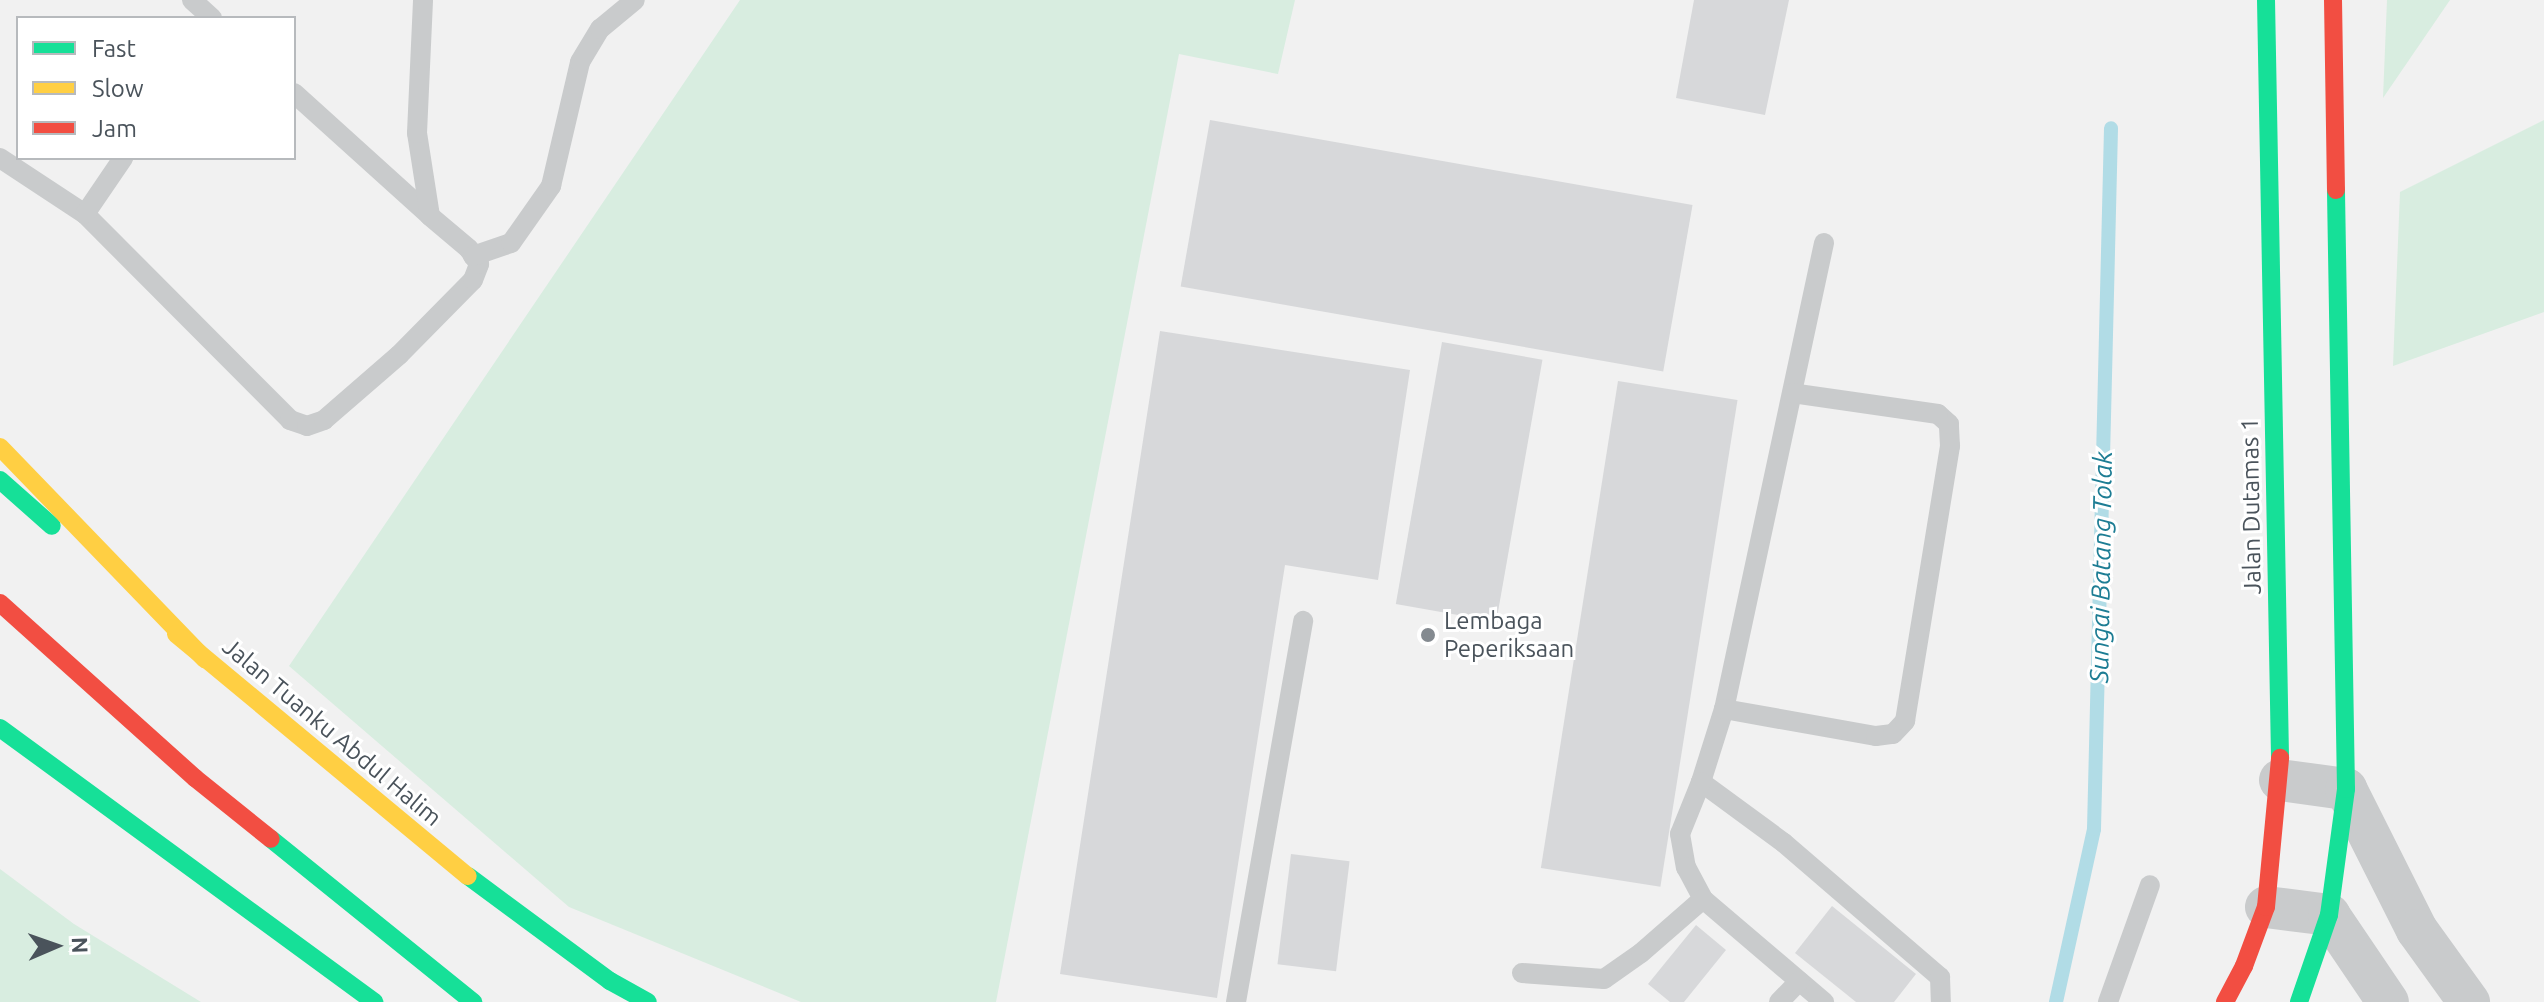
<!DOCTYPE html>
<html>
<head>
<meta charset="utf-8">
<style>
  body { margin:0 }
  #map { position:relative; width:2544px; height:1002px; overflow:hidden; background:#f1f1f1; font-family:Ubuntu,sans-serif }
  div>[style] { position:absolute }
  .green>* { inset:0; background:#d8ede0 }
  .stream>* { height:14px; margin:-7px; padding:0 7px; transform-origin:7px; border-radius:7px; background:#b1dce6 }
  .building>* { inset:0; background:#d7d8da; transform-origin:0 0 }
  .lane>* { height:20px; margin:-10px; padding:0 10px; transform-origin:10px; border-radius:10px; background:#c9cbcc }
  .street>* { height:42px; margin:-21px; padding:0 21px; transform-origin:21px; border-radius:21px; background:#c9cbcc }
  .fast>* { height:18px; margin:-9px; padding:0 9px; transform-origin:9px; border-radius:9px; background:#16e098 }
  .slow>* { height:18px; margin:-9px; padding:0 9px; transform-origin:9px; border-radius:9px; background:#ffcf43 }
  .jam>* { height:18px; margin:-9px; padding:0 9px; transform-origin:9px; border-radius:9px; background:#f24e42 }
  .dots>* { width:22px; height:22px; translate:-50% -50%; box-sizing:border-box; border:4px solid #fff; border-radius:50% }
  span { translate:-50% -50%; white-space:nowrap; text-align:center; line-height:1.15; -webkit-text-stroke:6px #fff; paint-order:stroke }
  .street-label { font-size:24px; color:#4a535b }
  .poi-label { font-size:24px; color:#4a535b }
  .left { translate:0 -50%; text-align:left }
  .water-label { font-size:26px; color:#1d7d94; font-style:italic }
  .legend { position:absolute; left:16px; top:16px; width:280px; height:144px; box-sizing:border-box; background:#fff; border:2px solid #b7babd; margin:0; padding:10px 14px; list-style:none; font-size:24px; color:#4a535b }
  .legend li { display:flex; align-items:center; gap:16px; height:40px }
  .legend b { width:40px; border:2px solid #b7babd }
  .north { position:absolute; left:16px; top:906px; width:80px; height:80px; -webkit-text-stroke:6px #fff; paint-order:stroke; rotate:88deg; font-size:22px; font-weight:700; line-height:32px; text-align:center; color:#4a535b }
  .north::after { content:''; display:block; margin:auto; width:28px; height:36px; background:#4a535b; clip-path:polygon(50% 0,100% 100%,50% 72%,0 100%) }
</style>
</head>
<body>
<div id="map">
  <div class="green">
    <div style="clip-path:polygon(740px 0,1295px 0,1278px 74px,1179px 54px,996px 1002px,801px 1002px,569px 907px,289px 666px)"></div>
    <div style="clip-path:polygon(2387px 0,2450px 0,2383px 98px)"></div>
    <div style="clip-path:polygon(2544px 120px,2544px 312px,2393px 366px,2400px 192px)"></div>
    <div style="clip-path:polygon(0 869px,74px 924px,201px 1002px,0 1002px)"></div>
  </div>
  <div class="stream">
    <div style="left:2056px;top:1002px;width:177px;rotate:-77.6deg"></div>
    <div style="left:2094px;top:829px;width:701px;rotate:-88.61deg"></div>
  </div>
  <div class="building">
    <div style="clip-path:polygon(1694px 0,1789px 0,1765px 115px,1676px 98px)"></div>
    <div style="left:1210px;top:120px;width:490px;height:169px;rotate:10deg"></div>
    <div style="clip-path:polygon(1160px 331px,1410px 370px,1378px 580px,1285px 565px,1217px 998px,1060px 974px)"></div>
    <div style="left:1442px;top:342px;width:102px;height:266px;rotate:10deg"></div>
    <div style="left:1618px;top:381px;width:121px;height:493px;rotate:9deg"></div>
    <div style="left:1291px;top:854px;width:59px;height:111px;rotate:7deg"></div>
    <div style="clip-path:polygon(1832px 906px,1916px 974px,1894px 1002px,1856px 1002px,1795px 953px)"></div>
    <div style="clip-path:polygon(1696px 925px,1726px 950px,1684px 1002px,1670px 1002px,1648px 984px)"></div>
  </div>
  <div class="lane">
    <div style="left:192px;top:0;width:27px;rotate:42deg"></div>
    <div style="left:294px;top:93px;width:183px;rotate:42.1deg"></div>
    <div style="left:0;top:158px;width:102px;rotate:33.4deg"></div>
    <div style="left:85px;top:214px;width:291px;rotate:45.1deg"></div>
    <div style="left:290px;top:420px;width:18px;rotate:19deg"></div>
    <div style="left:307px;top:426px;width:18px;rotate:-19deg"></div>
    <div style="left:324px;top:420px;width:99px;rotate:-40.9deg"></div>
    <div style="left:399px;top:355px;width:105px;rotate:-45.4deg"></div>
    <div style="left:473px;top:280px;width:17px;rotate:-69deg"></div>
    <div style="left:479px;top:264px;width:18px;rotate:-124deg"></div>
    <div style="left:469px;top:249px;width:51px;rotate:-139.8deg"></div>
    <div style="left:430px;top:216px;width:84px;rotate:-98.9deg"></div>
    <div style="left:417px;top:133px;width:133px;rotate:-87.4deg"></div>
    <div style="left:85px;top:214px;width:68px;rotate:-55.8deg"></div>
    <div style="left:1824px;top:243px;width:477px;rotate:102.1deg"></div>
    <div style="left:1724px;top:709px;width:77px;rotate:107.5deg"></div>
    <div style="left:1701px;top:782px;width:103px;rotate:36.3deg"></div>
    <div style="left:1784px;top:843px;width:206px;rotate:40.7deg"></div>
    <div style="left:1940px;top:977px;width:25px;rotate:88deg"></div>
    <div style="left:473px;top:256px;width:40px;rotate:-18.9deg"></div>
    <div style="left:511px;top:243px;width:70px;rotate:-54.9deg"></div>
    <div style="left:551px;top:186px;width:127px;rotate:-76.8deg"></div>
    <div style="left:580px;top:62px;width:39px;rotate:-59deg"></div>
    <div style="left:600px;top:29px;width:45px;rotate:-39.6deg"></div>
    <div style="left:1724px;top:709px;width:154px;rotate:10.1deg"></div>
    <div style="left:1876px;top:736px;width:17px;rotate:-7deg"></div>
    <div style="left:1893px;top:734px;width:18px;rotate:-47deg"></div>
    <div style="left:1905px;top:721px;width:279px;rotate:-80.7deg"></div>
    <div style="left:1950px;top:446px;width:22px;rotate:-93deg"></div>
    <div style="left:1949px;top:424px;width:15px;rotate:-138deg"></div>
    <div style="left:1938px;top:414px;width:147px;rotate:-171.8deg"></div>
    <div style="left:1701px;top:782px;width:56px;rotate:112deg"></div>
    <div style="left:1680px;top:834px;width:34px;rotate:80deg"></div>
    <div style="left:1686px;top:867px;width:36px;rotate:62deg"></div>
    <div style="left:1703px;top:899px;width:159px;rotate:40.4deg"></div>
    <div style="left:1522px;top:973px;width:82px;rotate:4.2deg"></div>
    <div style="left:1604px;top:979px;width:45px;rotate:-35.1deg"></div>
    <div style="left:1641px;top:953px;width:82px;rotate:-41.1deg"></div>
    <div style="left:1236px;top:1002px;width:387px;rotate:-80deg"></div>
    <div style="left:1779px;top:1002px;width:29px;rotate:-46deg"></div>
    <div style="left:2108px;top:1002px;width:124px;rotate:-70.3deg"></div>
  </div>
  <div class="street">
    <div style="left:2280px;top:780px;width:67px;rotate:7.8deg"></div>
    <div style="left:2346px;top:789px;width:158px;rotate:63.3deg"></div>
    <div style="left:2417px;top:930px;width:89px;rotate:54.2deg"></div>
    <div style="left:2266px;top:907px;width:64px;rotate:7.2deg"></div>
    <div style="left:2329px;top:915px;width:105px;rotate:55.9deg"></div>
  </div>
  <div class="fast">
    <div style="left:2266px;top:0;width:758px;rotate:88.94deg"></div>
    <div style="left:0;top:480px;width:69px;rotate:41.5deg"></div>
    <div style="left:0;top:728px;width:464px;rotate:36.2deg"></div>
    <div style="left:271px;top:839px;width:260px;rotate:38.9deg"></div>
    <div style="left:468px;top:876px;width:177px;rotate:36.5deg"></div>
    <div style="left:610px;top:981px;width:43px;rotate:28.9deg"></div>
    <div style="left:2299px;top:1002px;width:92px;rotate:-71deg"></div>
    <div style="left:2329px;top:915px;width:127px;rotate:-82.3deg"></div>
    <div style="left:2346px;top:789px;width:599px;rotate:-90.96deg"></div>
  </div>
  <div class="slow">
    <div style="left:0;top:447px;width:295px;rotate:46deg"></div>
    <div style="left:176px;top:634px;width:379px;rotate:39.7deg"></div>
  </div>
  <div class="jam">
    <div style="left:2333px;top:0;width:190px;rotate:89.1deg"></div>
    <div style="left:0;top:603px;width:262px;rotate:41.9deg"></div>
    <div style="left:195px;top:778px;width:97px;rotate:38.8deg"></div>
    <div style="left:2225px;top:1002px;width:41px;rotate:-62.2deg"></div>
    <div style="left:2244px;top:966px;width:63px;rotate:-69.6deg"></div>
    <div style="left:2266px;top:907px;width:150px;rotate:-84.6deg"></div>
  </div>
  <div class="dots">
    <div style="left:1428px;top:635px;background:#848a90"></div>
  </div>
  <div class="street-label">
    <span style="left:2251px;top:506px;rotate:-91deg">Jalan Dutamas 1</span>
    <span style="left:332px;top:732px;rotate:40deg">Jalan Tuanku Abdul Halim</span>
  </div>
  <div class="poi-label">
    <span class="left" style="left:1444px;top:635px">Lembaga<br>Peperiksaan</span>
  </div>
  <div class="water-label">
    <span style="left:2101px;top:567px;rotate:-89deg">Sungai Batang Tolak</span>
  </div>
  <ul class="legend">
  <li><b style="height:10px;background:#16e098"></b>Fast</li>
  <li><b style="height:10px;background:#ffcf43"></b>Slow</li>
  <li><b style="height:10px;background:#f24e42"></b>Jam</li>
  </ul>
  <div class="north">N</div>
</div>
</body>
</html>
